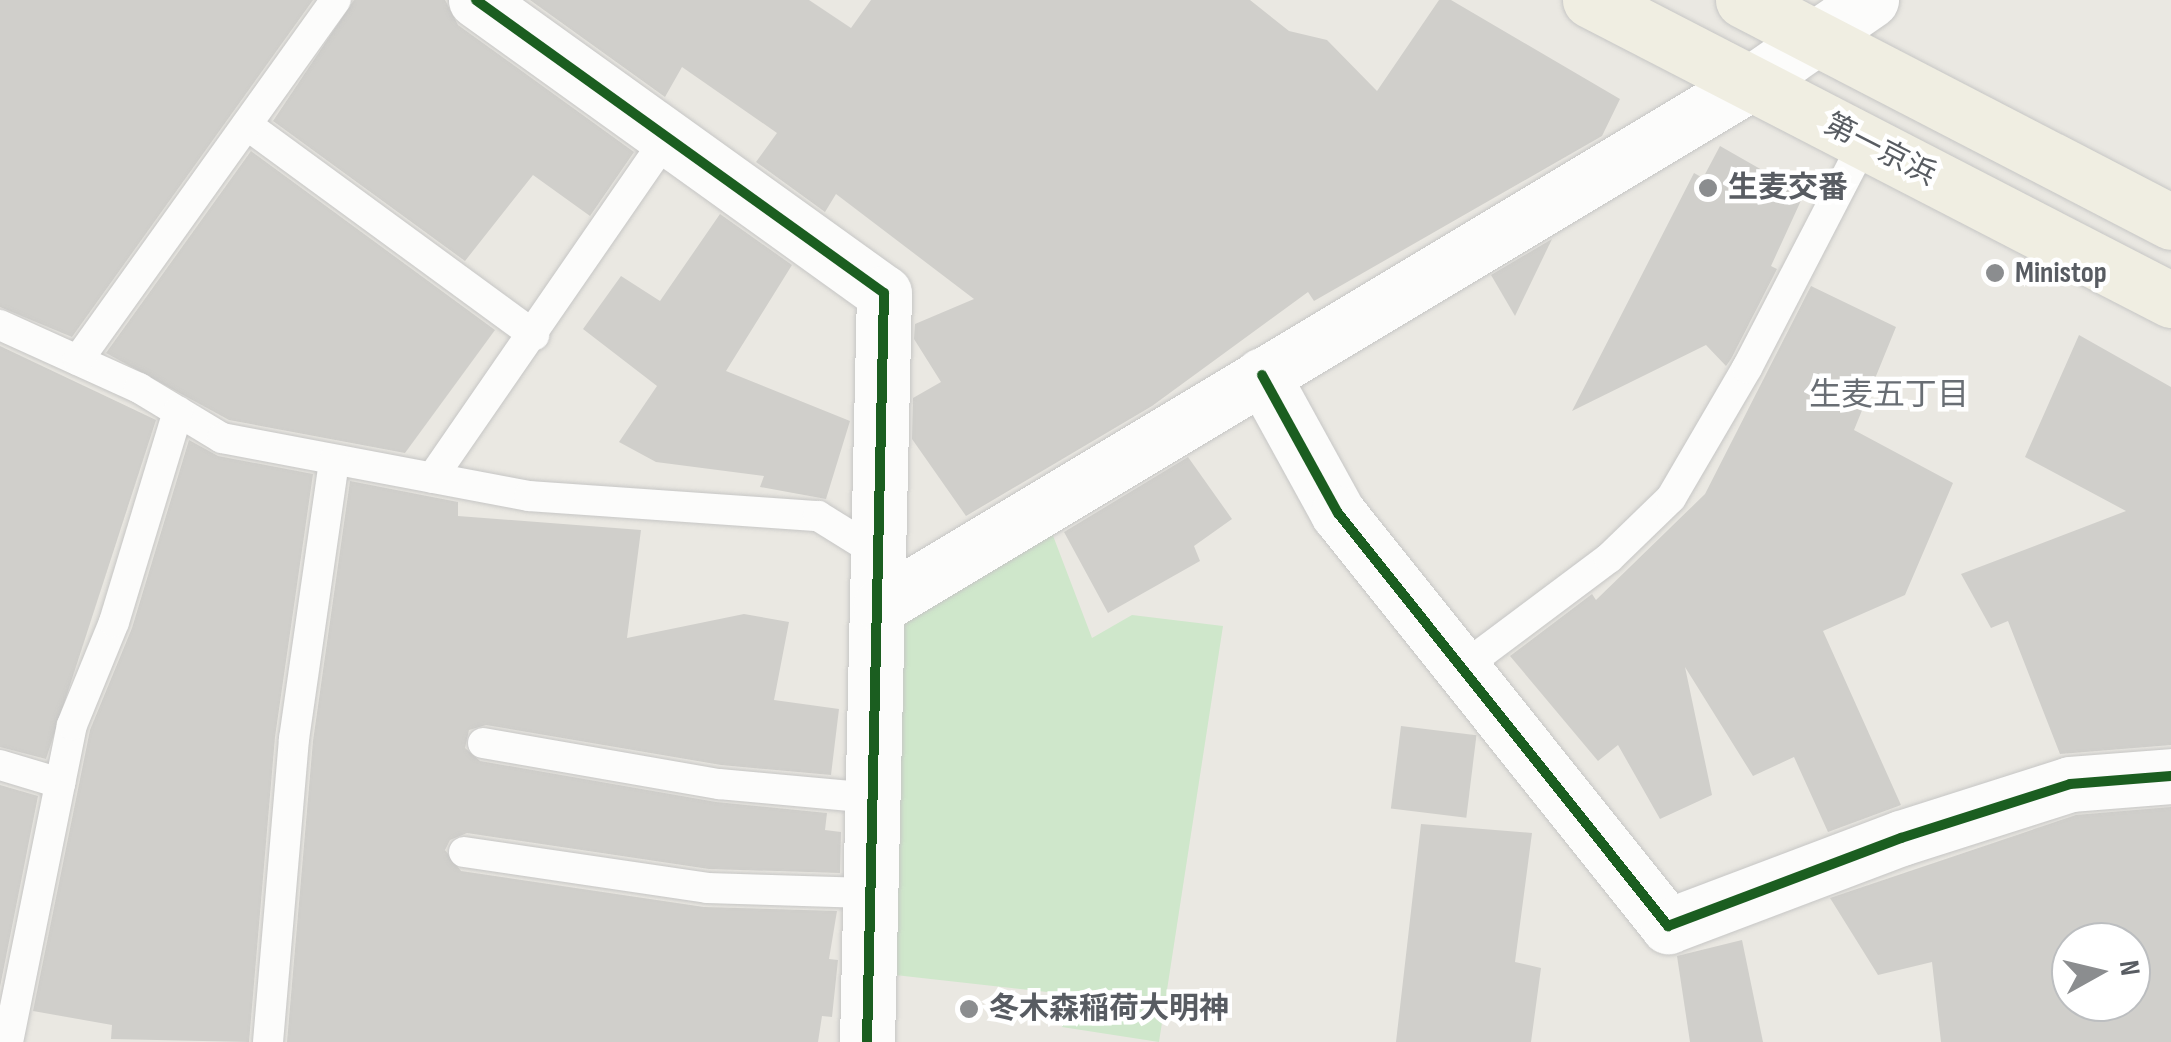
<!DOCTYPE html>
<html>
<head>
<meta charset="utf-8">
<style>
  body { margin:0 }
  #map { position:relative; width:2171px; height:1042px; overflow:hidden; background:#eae8e2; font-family:"Sofia Sans Condensed","Noto Sans JP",sans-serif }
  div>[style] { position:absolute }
  .green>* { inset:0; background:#cfe7cb }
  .building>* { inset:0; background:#d0cfcb; transform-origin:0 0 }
  .roads { filter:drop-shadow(0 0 2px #c6c6c5) drop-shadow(0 0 2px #c6c6c5) }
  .service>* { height:30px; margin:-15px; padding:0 15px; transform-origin:15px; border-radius:15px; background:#fcfcfb }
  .minor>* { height:55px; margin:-27.5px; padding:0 27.5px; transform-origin:27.5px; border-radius:27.5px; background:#fcfcfb }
  .trunk>* { height:55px; margin:-27.5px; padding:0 27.5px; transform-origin:27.5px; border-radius:27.5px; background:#f0eee2 }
  .cycleway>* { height:10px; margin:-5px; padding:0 5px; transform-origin:5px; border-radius:5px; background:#1b5e20 }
  .dots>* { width:28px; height:28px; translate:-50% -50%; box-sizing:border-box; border:5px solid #fff; border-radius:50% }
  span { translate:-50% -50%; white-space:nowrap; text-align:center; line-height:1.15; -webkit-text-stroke:9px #fff; paint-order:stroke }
  .street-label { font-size:30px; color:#585c62 }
  .poi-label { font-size:30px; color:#585c62; font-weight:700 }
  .left { translate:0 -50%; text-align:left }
  .neighbourhood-label { font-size:32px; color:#696e74 }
  .north { position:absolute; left:2051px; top:922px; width:100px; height:100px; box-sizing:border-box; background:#fff; border:2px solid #bcbec0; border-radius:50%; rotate:82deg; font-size:28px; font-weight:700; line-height:40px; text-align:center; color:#585c62 }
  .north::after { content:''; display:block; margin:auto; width:35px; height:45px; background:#8b8d8f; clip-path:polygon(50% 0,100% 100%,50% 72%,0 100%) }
</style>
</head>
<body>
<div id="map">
  <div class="green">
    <div style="clip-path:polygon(1052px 533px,1092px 638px,1132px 615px,1223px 626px,1159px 1042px,1062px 1027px,1065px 994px,886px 974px,904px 619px)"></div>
  </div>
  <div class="building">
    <div style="clip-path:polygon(0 0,313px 0,72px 337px,0 307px)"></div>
    <div style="clip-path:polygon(354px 0,445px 0,458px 25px,634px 152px,590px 216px,533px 175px,465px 261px,273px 121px)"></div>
    <div style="clip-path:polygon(530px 0,809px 0,851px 28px,871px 0,1250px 0,1289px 31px,1327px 40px,1377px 91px,1439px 0,1451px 0,1620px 99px,1602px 136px,1314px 301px,1308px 292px,1152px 406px,966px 516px,912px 439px,913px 398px,941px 382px,914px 339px,915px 324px,974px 299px,836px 194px,825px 212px,756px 162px,777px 133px,682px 67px,665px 97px)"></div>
    <div style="clip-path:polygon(1720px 146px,1804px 194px,1771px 266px,1777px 269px,1731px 359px,1726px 366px,1706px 345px,1572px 411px,1694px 173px,1703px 178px)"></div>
    <div style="clip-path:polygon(251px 151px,495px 330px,405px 453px,229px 420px,106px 353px)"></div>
    <div style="clip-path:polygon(720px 214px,792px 265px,726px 371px,850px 421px,826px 499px,760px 487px,764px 476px,656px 462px,619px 442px,657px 386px,583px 329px,621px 276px,660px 301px)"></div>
    <div style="clip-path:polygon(1552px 239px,1515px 316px,1491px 275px)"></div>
    <div style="clip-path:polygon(1811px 286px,1896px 327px,1854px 430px,1953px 483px,1905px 595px,1823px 631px,1901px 805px,1828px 832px,1794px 757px,1753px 776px,1685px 667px,1712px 795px,1660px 819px,1618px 745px,1598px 761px,1510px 656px,1592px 594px,1596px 600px,1705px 494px)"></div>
    <div style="clip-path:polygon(2079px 335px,2171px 387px,2171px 745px,2060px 754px,2008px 621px,1991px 628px,1961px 574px,2126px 511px,2025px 457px)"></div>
    <div style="clip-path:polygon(0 346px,156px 420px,46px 759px,0 747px)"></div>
    <div style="clip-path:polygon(189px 440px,218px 456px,313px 474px,275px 737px,249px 1042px,111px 1039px,112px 1025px,33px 1011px,90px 730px,132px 628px)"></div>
    <div style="clip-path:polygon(1188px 457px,1232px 519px,1194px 546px,1200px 561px,1108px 613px,1064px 532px)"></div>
    <div style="clip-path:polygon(350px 481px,458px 502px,458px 516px,641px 530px,627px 638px,744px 614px,789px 622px,774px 700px,839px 709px,831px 775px,721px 765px,486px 725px,469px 730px,465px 748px,480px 761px,716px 802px,827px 813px,825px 830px,841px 832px,840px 873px,709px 869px,467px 833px,450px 840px,445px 850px,461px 871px,704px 907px,837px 911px,829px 959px,838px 960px,832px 1017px,822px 1016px,818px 1042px,287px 1042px,313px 741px)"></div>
    <div style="left:1401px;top:726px;width:76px;height:83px;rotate:7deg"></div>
    <div style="clip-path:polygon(0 785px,38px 796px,0 987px)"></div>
    <div style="clip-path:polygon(evenodd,2171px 807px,2171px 1042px,1941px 1042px,1932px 962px,1878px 975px,1830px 898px,2076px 815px,2171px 807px,2071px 942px,2131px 942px,2131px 1002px,2071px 1002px,2071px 942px)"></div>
    <div style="clip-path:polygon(1421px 824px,1532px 833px,1515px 962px,1541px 968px,1531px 1042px,1396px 1042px)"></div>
    <div style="clip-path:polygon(1742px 940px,1763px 1042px,1690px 1042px,1677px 956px)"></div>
  </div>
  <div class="roads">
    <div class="service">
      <div style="left:247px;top:125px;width:356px;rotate:36.2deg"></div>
      <div style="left:0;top:325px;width:153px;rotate:24.4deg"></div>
      <div style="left:139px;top:388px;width:97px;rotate:31.1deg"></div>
      <div style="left:222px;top:438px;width:312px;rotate:10.7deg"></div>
      <div style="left:529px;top:496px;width:290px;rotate:4deg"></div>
      <div style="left:818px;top:516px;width:68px;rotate:31.8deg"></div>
      <div style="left:78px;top:360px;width:443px;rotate:-54.4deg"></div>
      <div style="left:432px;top:478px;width:418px;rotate:-55.4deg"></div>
      <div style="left:1462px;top:668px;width:184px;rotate:-36.8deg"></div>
      <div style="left:1609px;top:558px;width:86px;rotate:-44.1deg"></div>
      <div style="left:1671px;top:498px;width:151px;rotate:-59.7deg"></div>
      <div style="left:1747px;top:368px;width:254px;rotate:-62.6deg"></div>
      <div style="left:483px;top:743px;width:240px;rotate:9.9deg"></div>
      <div style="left:719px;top:784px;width:154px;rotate:5.2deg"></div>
      <div style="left:0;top:765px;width:63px;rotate:16.7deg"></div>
      <div style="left:464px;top:852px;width:246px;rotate:8.4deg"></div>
      <div style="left:707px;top:888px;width:160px;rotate:1.8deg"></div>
      <div style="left:8px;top:1042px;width:323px;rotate:-78.6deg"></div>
      <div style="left:72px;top:725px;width:111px;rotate:-67.8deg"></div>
      <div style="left:114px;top:622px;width:220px;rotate:-73.1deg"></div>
      <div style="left:268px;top:1042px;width:304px;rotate:-85.1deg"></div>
      <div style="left:294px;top:739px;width:282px;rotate:-81.8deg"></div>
    </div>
    <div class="minor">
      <div style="left:476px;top:0;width:502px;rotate:35.68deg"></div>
      <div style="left:884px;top:293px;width:749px;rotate:91.3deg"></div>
      <div style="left:1262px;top:375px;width:158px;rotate:61.2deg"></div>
      <div style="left:1338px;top:513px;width:529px;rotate:51.37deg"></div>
      <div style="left:1668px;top:926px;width:249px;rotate:-20.7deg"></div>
      <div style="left:1901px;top:838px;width:177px;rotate:-17.7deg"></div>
      <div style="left:2070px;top:784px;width:101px;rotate:-4.5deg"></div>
      <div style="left:881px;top:605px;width:1015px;rotate:-30.96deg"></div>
      <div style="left:1751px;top:83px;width:146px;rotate:-34.7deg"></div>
    </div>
    <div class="trunk">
      <div style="left:1590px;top:0;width:654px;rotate:27.31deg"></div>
      <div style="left:1743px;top:0;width:482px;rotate:27.4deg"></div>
    </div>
  </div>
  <div class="cycleway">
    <div style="left:476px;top:0;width:502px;rotate:35.68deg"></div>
    <div style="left:884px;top:293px;width:749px;rotate:91.3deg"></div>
    <div style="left:1262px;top:375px;width:158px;rotate:61.2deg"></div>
    <div style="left:1338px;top:513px;width:529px;rotate:51.37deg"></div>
    <div style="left:1668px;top:926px;width:249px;rotate:-20.7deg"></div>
    <div style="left:1901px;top:838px;width:177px;rotate:-17.7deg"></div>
    <div style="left:2070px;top:784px;width:101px;rotate:-4.5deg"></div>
  </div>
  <div class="dots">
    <div style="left:1708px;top:188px;background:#8b8d8f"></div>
    <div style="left:1995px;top:273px;background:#8b8d8f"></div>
    <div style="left:969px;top:1009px;background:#8b8d8f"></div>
  </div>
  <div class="street-label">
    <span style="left:1880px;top:150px;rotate:27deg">第一京浜</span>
  </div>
  <div class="poi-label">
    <span class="left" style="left:1728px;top:188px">生麦交番</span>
    <span class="left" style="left:2015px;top:273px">Ministop</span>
    <span class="left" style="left:989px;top:1009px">冬木森稲荷大明神</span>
  </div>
  <div class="neighbourhood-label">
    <span style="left:1889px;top:396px">生麦五丁目</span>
  </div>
  <div class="north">N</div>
</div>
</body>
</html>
